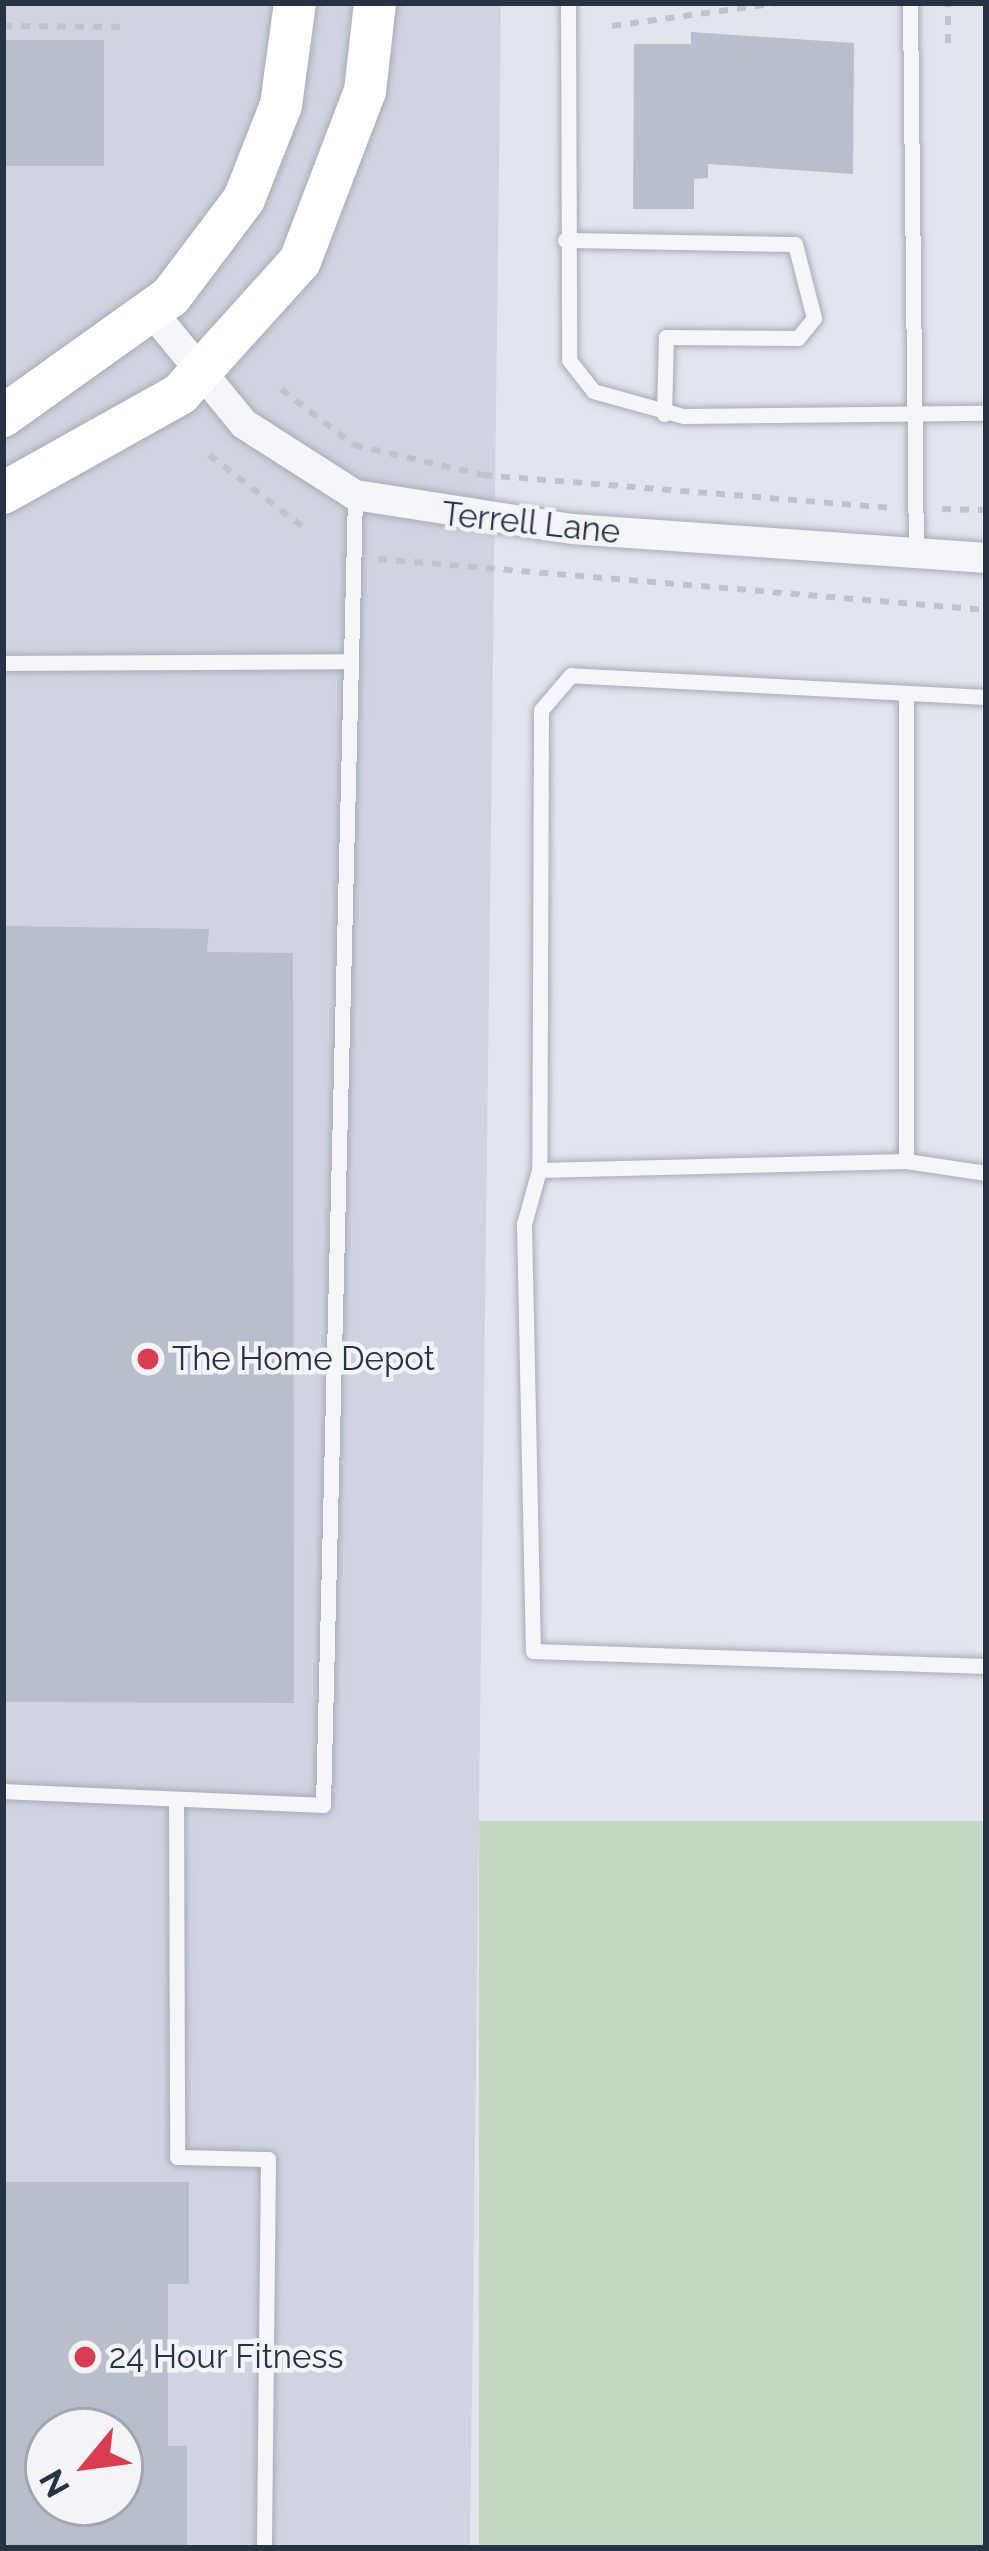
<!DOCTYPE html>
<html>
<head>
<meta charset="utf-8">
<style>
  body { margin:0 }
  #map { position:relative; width:989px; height:2551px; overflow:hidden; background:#e2e5eb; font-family:Raleway,sans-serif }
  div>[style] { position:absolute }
  .built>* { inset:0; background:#cfd4de }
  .green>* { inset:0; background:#c7d6c2; transform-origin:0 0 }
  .building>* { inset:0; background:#b8beca; transform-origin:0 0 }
  .path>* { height:6px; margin-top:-3px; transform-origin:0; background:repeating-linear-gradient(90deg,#c0c3ca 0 9px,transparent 0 18px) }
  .roads { filter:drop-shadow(0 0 3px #a6acb6) drop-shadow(0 0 3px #a6acb6) }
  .lane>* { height:15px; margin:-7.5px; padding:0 7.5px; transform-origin:7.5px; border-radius:7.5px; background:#f5f6f9 }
  .street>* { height:30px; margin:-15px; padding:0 15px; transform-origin:15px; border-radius:15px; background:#f5f6f9 }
  .secondary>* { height:42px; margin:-21px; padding:0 21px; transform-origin:21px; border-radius:21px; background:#fff }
  .dots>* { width:33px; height:33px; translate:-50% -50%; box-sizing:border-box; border:6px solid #f2f4f8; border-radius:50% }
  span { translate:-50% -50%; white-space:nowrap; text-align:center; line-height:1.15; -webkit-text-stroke:9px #f2f4f8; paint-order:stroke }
  .street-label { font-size:33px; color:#283245 }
  .poi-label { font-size:33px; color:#283245 }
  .left { translate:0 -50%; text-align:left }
  .frame { position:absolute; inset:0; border:6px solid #283245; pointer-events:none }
  .north { position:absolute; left:24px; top:2407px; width:120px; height:120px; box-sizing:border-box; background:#f2f4f8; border:3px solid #a1a6b0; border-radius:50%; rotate:241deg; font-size:33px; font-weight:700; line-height:48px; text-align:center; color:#283245 }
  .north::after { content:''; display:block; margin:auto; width:42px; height:54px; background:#da3d51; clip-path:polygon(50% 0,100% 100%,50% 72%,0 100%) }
</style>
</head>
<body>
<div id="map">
  <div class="built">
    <div style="clip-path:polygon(evenodd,3px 3px,501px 3px,470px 2548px,3px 2548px,3px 3px,48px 2431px,120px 2431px,120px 2503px,48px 2503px,48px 2431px)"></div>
  </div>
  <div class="green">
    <div style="left:986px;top:1821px;width:727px;height:507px;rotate:90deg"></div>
  </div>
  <div class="building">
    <div style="clip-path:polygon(691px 32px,854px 43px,853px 174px,708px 164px,708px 178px,694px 179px,694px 209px,633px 209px,634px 44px,691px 44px)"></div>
    <div style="left:3px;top:40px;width:101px;height:126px"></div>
    <div style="clip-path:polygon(3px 926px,209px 929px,207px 952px,293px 953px,294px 1703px,3px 1702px)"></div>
    <div style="clip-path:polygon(evenodd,3px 2182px,189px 2182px,189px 2284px,168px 2284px,168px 2446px,187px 2446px,187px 2548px,3px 2548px,3px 2182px,48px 2431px,120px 2431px,120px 2503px,48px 2503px,48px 2431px)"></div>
  </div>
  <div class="path">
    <div style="left:3px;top:26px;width:125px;rotate:0.5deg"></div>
    <div style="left:612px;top:26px;width:167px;rotate:-7.9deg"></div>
    <div style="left:948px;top:43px;width:40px;rotate:-90deg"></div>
    <div style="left:281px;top:389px;width:92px;rotate:37.5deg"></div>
    <div style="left:354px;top:445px;width:132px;rotate:13.1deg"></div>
    <div style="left:483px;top:475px;width:410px;rotate:4.6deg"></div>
    <div style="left:209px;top:455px;width:117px;rotate:37.4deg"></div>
    <div style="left:942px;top:509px;width:44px;rotate:1.3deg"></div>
    <div style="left:378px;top:559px;width:610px;rotate:4.79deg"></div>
  </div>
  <div class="roads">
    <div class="lane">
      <div style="left:568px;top:3px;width:357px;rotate:89.8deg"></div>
      <div style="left:569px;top:360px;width:39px;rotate:52deg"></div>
      <div style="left:593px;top:391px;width:93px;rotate:15.5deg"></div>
      <div style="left:683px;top:416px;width:303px;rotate:-0.6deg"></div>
      <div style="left:910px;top:3px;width:551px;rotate:89.38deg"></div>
      <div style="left:565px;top:240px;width:230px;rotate:1deg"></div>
      <div style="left:795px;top:244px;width:76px;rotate:75.6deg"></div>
      <div style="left:814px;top:318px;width:26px;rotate:129deg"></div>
      <div style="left:798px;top:338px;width:132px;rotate:-179.6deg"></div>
      <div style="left:666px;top:337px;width:77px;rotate:91.5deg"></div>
      <div style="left:3px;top:663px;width:340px;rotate:-0.3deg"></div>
      <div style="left:986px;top:697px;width:416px;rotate:-177deg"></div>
      <div style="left:571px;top:675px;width:46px;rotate:130.6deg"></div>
      <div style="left:541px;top:710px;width:460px;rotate:90.2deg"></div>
      <div style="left:539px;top:1170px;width:56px;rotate:105.5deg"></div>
      <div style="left:524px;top:1224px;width:427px;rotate:88.8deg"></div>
      <div style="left:533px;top:1651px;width:453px;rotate:1.9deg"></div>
      <div style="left:906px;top:699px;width:462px;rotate:90deg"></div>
      <div style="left:906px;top:1161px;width:81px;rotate:8.5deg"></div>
      <div style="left:539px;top:1170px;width:367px;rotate:-1.4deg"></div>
      <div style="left:3px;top:1791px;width:320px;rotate:2.5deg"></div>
      <div style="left:323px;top:1805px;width:1310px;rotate:-88.6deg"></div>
      <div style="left:176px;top:1799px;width:358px;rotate:89.8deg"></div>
      <div style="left:177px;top:2157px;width:91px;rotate:1.3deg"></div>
      <div style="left:268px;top:2159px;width:389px;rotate:90.6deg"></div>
    </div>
    <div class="street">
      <div style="left:152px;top:312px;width:145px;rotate:50.6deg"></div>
      <div style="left:244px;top:424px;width:132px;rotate:32.6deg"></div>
      <div style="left:355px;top:495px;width:221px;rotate:8.9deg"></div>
      <div style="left:573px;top:529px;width:414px;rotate:4deg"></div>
    </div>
    <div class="secondary">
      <div style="left:3px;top:416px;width:206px;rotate:-35.5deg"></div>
      <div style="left:171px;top:296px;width:121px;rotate:-53deg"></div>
      <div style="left:244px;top:199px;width:101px;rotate:-68.5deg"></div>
      <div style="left:281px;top:105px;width:103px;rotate:-82.2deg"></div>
      <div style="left:3px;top:493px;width:203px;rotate:-29.2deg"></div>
      <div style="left:180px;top:394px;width:179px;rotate:-47.9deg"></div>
      <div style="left:300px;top:261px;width:182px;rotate:-69.1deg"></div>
      <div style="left:365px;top:91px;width:89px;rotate:-83.5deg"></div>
    </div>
  </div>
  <div class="dots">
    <div style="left:148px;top:1359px;background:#da3d51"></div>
    <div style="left:85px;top:2357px;background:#da3d51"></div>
  </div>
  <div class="street-label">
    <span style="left:531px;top:523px;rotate:6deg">Terrell Lane</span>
  </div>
  <div class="poi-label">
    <span class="left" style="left:172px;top:1359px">The Home Depot</span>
    <span class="left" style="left:109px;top:2357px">24 Hour Fitness</span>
  </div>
  <div class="frame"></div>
  <div class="north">N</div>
</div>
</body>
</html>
